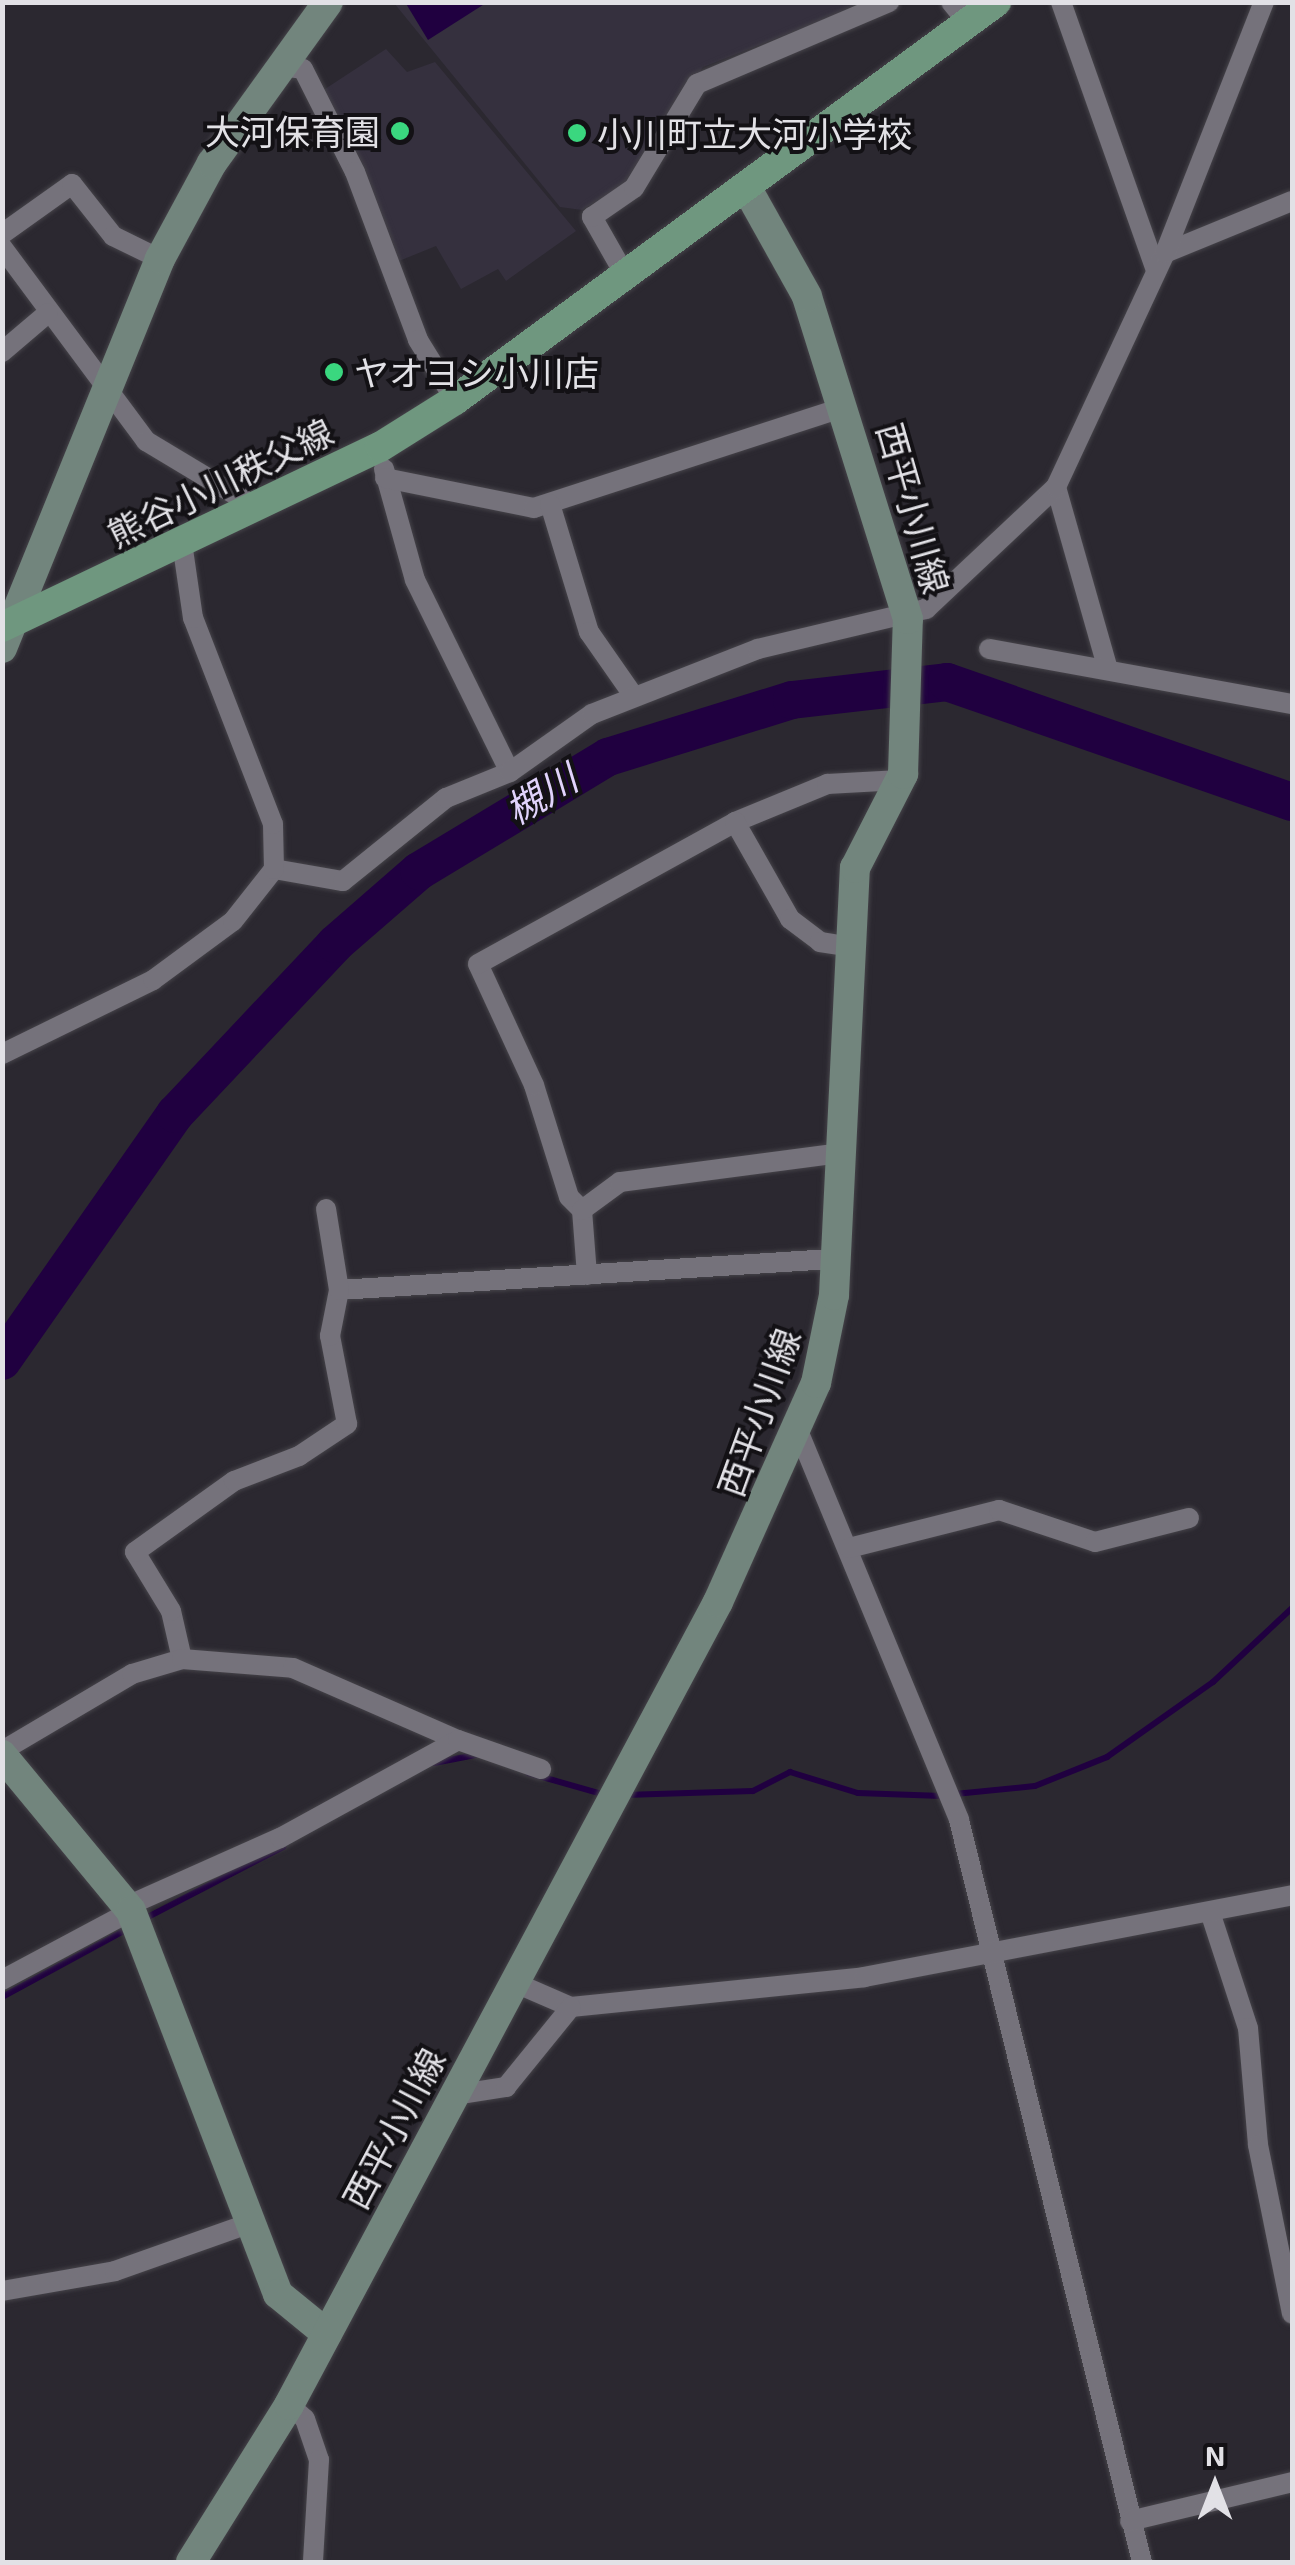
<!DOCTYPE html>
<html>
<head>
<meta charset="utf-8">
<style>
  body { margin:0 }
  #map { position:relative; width:1295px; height:2565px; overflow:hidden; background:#2b2830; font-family:"Exo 2","Noto Sans JP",sans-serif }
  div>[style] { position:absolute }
  .built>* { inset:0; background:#35303e }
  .water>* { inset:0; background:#200040 }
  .stream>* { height:6px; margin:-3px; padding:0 3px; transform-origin:3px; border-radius:3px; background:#200040 }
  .river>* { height:38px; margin:-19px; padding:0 19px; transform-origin:19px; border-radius:19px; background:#200040 }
  .roads { filter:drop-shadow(0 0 2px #454349) drop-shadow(0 0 2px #454349) }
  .street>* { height:20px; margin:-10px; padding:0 10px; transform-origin:10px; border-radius:10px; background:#75727b }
  .secondary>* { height:30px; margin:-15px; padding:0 15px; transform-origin:15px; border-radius:15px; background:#72857d }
  .primary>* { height:30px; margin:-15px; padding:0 15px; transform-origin:15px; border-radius:15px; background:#6f977f }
  .dots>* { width:28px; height:28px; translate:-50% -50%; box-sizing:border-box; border:5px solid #131115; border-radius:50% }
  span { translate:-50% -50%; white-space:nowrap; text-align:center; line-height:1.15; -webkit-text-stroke:8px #131115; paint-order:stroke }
  .poi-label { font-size:35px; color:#e2e1e6 }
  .right { translate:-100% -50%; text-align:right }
  .left { translate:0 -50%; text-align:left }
  .street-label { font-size:35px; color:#e2e1e6 }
  .water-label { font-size:38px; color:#e1d3fc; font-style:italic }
  .frame { position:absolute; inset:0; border:5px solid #e2e1e6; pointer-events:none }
  .north { position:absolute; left:1165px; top:2435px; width:100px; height:100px; -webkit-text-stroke:8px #131115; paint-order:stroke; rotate:0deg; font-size:28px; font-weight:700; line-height:40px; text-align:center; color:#e2e1e6 }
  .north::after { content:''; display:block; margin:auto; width:35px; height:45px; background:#e2e1e6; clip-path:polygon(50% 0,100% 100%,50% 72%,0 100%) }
</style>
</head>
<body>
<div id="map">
  <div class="built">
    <div style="clip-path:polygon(394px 3px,868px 3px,703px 67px,623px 185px,582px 210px,560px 207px)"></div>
    <div style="clip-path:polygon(386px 49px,407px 72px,435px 62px,576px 231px,506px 281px,498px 269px,461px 289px,436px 246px,394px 263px,322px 91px)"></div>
  </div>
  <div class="water">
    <div style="clip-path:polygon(405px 2px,486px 2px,486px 3px,428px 40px)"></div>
  </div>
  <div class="stream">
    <div style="left:434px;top:1763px;width:42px;rotate:-11deg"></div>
    <div style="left:528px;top:1773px;width:81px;rotate:15.8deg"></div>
    <div style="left:955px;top:1794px;width:80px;rotate:-5.7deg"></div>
    <div style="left:1035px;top:1786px;width:78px;rotate:-21.9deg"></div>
    <div style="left:1107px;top:1757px;width:130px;rotate:-35.3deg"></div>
    <div style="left:1213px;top:1682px;width:108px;rotate:-43.1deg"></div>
    <div style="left:624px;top:1795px;width:129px;rotate:-1.8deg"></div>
    <div style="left:753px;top:1791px;width:42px;rotate:-27.2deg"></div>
    <div style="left:790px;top:1772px;width:71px;rotate:17.2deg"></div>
    <div style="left:858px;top:1793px;width:84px;rotate:2deg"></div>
    <div style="left:144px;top:1919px;width:157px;rotate:-27.4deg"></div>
    <div style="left:2px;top:1997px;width:145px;rotate:-28.5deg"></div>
  </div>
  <div class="river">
    <div style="left:2px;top:1361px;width:302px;rotate:-55deg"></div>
    <div style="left:175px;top:1114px;width:233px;rotate:-46.7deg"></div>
    <div style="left:335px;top:944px;width:111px;rotate:-41deg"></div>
    <div style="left:419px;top:871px;width:221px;rotate:-31.1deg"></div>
    <div style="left:608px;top:757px;width:193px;rotate:-17.2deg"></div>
    <div style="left:792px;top:700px;width:156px;rotate:-6.6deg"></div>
    <div style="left:947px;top:682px;width:365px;rotate:19.2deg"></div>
  </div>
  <div class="roads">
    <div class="street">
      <div style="left:951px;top:2px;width:27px;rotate:51deg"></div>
      <div style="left:1061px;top:2px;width:284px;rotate:70.5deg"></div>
      <div style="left:279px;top:66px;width:24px;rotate:7deg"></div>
      <div style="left:303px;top:69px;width:115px;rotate:63.2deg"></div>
      <div style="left:355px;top:172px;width:179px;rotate:69.4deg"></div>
      <div style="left:418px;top:340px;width:70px;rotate:58.3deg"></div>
      <div style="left:2px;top:234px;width:86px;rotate:-35.5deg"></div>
      <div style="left:72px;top:184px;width:66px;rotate:51.7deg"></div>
      <div style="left:113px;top:236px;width:52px;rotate:26.1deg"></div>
      <div style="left:2px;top:247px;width:242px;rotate:53.4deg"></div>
      <div style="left:146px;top:441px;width:128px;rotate:31deg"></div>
      <div style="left:1165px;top:253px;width:137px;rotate:-22.3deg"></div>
      <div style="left:625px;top:275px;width:67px;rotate:-119.6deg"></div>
      <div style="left:592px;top:217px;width:51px;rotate:-34.6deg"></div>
      <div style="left:634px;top:188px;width:122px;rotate:-58.8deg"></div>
      <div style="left:697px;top:84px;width:209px;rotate:-23.1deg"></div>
      <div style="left:2px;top:352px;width:60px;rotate:-40.3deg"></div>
      <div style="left:384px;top:469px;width:115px;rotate:74.4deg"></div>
      <div style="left:415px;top:580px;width:214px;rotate:63.7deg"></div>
      <div style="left:385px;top:478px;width:152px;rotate:11.4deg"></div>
      <div style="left:534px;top:508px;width:327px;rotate:-18deg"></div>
      <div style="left:1056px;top:487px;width:189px;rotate:74.1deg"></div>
      <div style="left:550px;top:504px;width:134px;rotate:73.1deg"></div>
      <div style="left:589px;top:632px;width:77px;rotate:55.1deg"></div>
      <div style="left:989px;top:649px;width:308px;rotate:10.3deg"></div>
      <div style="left:735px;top:822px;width:100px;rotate:-22.4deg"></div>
      <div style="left:827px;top:784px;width:73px;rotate:-3.1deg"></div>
      <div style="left:274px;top:869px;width:70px;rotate:9.9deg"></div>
      <div style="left:343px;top:881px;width:132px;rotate:-38.9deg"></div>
      <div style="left:446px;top:798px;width:69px;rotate:-22.1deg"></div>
      <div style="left:510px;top:772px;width:100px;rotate:-35.3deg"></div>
      <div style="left:592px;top:714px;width:178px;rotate:-21.4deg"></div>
      <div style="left:758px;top:649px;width:173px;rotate:-13.4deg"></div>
      <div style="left:926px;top:609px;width:178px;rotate:-43.2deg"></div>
      <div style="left:1056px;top:487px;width:258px;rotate:-65deg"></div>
      <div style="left:1165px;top:253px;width:270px;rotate:-68.5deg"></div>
      <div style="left:2px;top:1054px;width:168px;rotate:-26.1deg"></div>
      <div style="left:153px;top:980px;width:99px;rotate:-36.4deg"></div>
      <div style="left:233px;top:921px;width:66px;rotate:-51.7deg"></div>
      <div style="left:274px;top:869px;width:45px;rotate:-91.3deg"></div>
      <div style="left:273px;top:824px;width:221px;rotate:-111.2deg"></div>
      <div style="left:193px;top:618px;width:76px;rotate:-98.3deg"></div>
      <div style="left:582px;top:1210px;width:18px;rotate:-135deg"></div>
      <div style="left:569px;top:1197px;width:117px;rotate:-107.4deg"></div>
      <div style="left:534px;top:1085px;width:133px;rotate:-114.8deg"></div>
      <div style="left:478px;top:964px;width:294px;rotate:-28.9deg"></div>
      <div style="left:735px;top:822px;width:112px;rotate:60.4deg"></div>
      <div style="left:790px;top:919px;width:38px;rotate:37deg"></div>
      <div style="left:820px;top:942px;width:30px;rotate:9deg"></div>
      <div style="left:587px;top:1275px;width:65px;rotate:-94.4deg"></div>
      <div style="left:582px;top:1210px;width:47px;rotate:-36.4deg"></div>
      <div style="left:620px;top:1182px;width:223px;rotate:-7.5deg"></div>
      <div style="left:339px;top:1290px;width:497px;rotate:-3.6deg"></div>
      <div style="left:799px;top:1433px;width:419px;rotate:67.5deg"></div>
      <div style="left:959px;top:1820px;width:764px;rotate:76.15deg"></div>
      <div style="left:849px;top:1548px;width:155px;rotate:-14.2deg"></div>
      <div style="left:999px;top:1510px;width:101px;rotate:18.4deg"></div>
      <div style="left:1095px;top:1542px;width:97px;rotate:-14.3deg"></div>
      <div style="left:182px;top:1659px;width:49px;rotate:-102.9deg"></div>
      <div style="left:171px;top:1611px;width:69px;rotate:-121.4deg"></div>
      <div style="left:135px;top:1552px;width:122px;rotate:-35.6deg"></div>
      <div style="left:234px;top:1481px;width:70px;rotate:-21deg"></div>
      <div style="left:299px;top:1456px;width:58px;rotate:-33.7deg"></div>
      <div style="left:347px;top:1424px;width:90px;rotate:-100.9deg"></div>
      <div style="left:330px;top:1336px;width:47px;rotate:-78.9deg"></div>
      <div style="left:339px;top:1290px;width:82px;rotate:-99.1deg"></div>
      <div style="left:2px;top:1751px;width:151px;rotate:-30.6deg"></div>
      <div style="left:132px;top:1674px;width:52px;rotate:-16.7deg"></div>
      <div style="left:182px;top:1659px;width:111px;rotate:4.6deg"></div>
      <div style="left:293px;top:1668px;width:180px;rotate:23.6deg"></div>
      <div style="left:127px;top:1906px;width:167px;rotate:-24deg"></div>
      <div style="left:280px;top:1838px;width:203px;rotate:-28.8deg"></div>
      <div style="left:458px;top:1740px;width:88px;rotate:19.3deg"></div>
      <div style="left:1210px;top:1912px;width:122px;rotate:71.9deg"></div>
      <div style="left:1248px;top:2028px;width:117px;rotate:85.1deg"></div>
      <div style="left:1258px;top:2145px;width:172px;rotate:78.6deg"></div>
      <div style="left:2px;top:1980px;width:146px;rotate:-28.1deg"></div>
      <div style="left:511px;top:1981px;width:65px;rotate:23.4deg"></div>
      <div style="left:571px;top:2007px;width:295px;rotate:-5.8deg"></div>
      <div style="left:864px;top:1977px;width:436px;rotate:-10.8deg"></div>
      <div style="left:454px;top:2095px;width:53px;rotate:-8.7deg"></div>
      <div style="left:506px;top:2087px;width:103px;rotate:-50.9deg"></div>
      <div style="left:2px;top:2291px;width:115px;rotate:-10deg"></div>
      <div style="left:115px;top:2271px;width:146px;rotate:-19.5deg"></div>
      <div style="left:289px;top:2405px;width:21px;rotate:41deg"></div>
      <div style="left:305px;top:2419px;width:43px;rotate:71.1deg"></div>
      <div style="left:319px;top:2460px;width:102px;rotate:93.4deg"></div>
      <div style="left:1130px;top:2521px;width:167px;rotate:-13.5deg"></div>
    </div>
    <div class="secondary">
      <div style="left:2px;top:648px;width:420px;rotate:-67.9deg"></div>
      <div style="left:160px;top:259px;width:109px;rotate:-61.6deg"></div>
      <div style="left:212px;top:163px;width:198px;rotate:-54.2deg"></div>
      <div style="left:2px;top:1755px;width:202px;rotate:50.4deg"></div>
      <div style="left:131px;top:1911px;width:410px;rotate:69deg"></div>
      <div style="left:278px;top:2294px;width:63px;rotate:39.2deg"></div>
      <div style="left:191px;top:2562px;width:185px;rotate:-58deg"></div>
      <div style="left:289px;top:2405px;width:910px;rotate:-61.89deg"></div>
      <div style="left:718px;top:1602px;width:240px;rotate:-65.9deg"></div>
      <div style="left:816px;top:1383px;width:90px;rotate:-78.4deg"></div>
      <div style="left:834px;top:1295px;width:428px;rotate:-87.2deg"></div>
      <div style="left:855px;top:868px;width:106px;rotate:-62.9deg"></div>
      <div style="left:903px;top:774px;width:155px;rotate:-88.2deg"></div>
      <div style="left:908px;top:619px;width:338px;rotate:-107.4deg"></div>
      <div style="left:807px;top:296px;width:125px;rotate:-119.2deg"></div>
    </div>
    <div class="primary">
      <div style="left:2px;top:627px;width:419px;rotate:-25.5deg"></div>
      <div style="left:380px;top:447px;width:89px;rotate:-32.1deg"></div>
      <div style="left:455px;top:400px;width:672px;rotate:-36.34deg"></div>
    </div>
  </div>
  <div class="dots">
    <div style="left:400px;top:131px;background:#3ad77f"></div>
    <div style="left:577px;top:133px;background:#3ad77f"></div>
    <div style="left:334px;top:372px;background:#3ad77f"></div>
  </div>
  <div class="poi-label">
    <span class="right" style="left:380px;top:131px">大河保育園</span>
    <span class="left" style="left:597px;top:133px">小川町立大河小学校</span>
    <span class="left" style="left:354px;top:372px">ヤオヨシ小川店</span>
  </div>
  <div class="street-label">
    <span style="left:220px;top:482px;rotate:-26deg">熊谷小川秩父線</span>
    <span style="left:914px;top:508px;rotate:74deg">西平小川線</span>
    <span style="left:758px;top:1412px;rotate:-70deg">西平小川線</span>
    <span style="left:393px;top:2128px;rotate:-62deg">西平小川線</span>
  </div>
  <div class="water-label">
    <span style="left:541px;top:794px;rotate:-31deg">槻川</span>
  </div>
  <div class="frame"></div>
  <div class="north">N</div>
</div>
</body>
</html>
